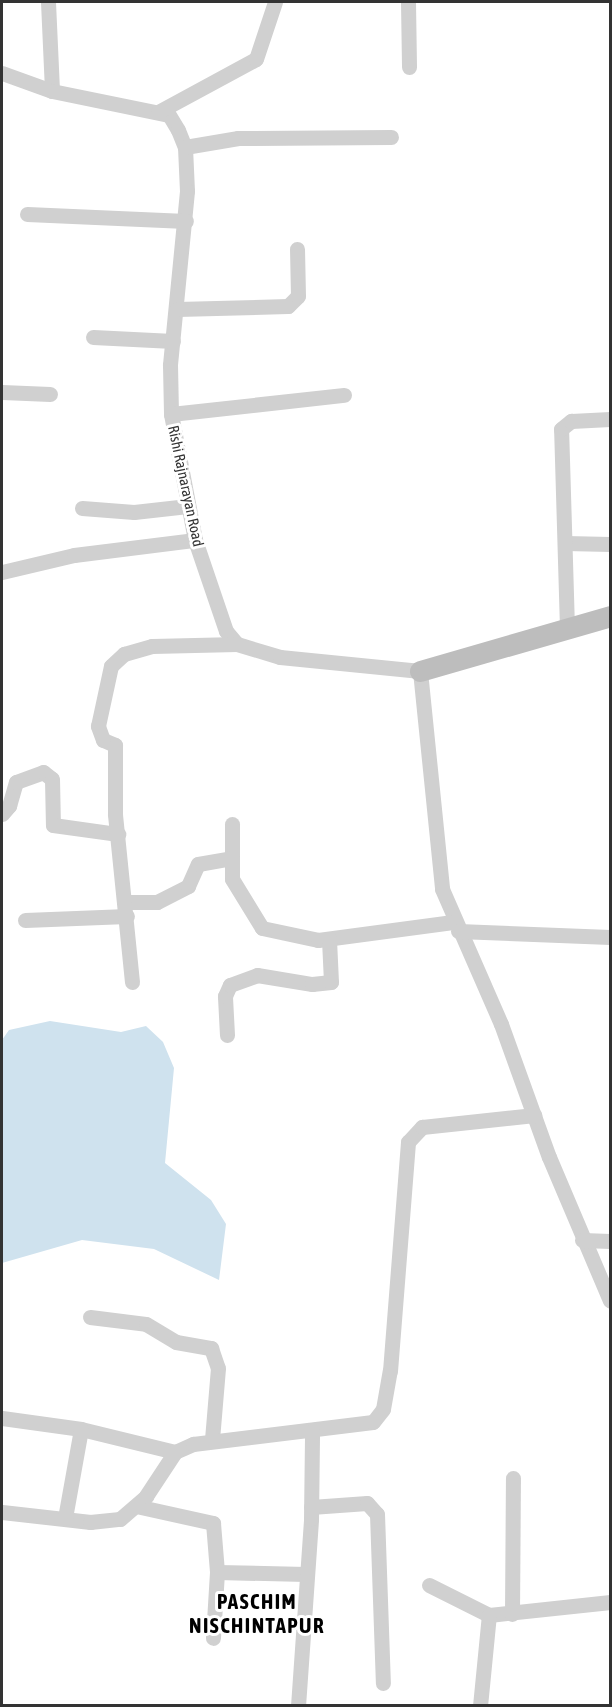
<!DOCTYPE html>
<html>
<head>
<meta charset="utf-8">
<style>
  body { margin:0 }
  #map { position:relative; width:612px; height:1707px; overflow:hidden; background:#fff; font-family:"Asap Condensed",sans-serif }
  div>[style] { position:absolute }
  .water>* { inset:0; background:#cfe2ee }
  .minor>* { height:15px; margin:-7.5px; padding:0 7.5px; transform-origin:7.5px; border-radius:7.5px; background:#d0d0d0 }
  .secondary>* { height:21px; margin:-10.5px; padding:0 10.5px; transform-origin:10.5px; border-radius:10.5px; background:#bdbdbd }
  span { translate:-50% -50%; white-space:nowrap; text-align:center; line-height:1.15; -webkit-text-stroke:6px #fff; paint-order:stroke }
  .street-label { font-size:15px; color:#333 }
  .district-label { font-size:21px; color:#000; font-weight:700; letter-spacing:1.5px }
  .frame { position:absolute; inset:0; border:3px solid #333; pointer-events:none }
</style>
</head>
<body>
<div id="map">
  <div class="water">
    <div style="clip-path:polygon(50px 1021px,121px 1032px,146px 1026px,163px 1042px,174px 1068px,165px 1163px,211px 1200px,226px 1224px,219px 1280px,154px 1249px,82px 1240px,2px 1263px,2px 1040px,9px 1030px)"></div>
  </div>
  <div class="minor">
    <div style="left:48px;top:2px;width:89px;rotate:87.4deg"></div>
    <div style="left:408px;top:2px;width:65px;rotate:89.1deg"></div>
    <div style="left:2px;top:73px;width:53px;rotate:19.8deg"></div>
    <div style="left:52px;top:91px;width:119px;rotate:11.6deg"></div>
    <div style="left:169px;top:115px;width:17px;rotate:59deg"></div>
    <div style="left:178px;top:130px;width:18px;rotate:68deg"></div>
    <div style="left:185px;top:147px;width:44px;rotate:87.4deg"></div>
    <div style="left:187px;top:191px;width:175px;rotate:95.6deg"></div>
    <div style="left:170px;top:365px;width:49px;rotate:88.8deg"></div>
    <div style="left:171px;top:414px;width:128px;rotate:79.2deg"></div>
    <div style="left:195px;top:540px;width:96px;rotate:71.2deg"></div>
    <div style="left:226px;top:631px;width:17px;rotate:50deg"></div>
    <div style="left:237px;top:644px;width:45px;rotate:16.8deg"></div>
    <div style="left:280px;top:657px;width:141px;rotate:5.7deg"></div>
    <div style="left:420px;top:671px;width:219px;rotate:84.2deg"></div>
    <div style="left:442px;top:889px;width:147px;rotate:66.4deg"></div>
    <div style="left:501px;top:1024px;width:141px;rotate:70.2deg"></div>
    <div style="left:549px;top:1157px;width:156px;rotate:67deg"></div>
    <div style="left:158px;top:112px;width:111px;rotate:-28.4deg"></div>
    <div style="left:256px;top:59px;width:60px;rotate:-71.6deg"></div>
    <div style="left:185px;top:147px;width:54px;rotate:-9.6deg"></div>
    <div style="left:238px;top:138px;width:153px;rotate:-0.4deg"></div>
    <div style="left:27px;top:214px;width:159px;rotate:2.5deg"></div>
    <div style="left:177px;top:309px;width:111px;rotate:-1.5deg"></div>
    <div style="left:288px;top:306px;width:14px;rotate:-45deg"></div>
    <div style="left:298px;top:296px;width:47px;rotate:-91.2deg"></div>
    <div style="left:93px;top:337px;width:80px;rotate:2.9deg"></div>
    <div style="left:2px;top:392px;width:48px;rotate:2.4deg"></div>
    <div style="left:171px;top:414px;width:174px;rotate:-6.3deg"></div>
    <div style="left:82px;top:508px;width:52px;rotate:4.4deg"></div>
    <div style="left:134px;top:512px;width:54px;rotate:-6.3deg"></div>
    <div style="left:565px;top:543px;width:45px;rotate:1.3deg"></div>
    <div style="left:2px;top:572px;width:74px;rotate:-13.3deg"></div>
    <div style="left:74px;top:555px;width:122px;rotate:-7.1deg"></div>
    <div style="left:567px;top:628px;width:199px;rotate:-91.7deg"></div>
    <div style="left:561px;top:429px;width:13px;rotate:-39deg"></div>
    <div style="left:571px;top:421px;width:39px;rotate:-3deg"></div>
    <div style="left:2px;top:814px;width:11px;rotate:-49deg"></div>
    <div style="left:9px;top:806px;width:25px;rotate:-74deg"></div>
    <div style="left:16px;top:782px;width:29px;rotate:-20deg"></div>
    <div style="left:43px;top:772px;width:11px;rotate:38deg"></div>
    <div style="left:52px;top:779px;width:46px;rotate:88.8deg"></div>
    <div style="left:53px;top:825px;width:66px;rotate:7.9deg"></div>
    <div style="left:232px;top:824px;width:55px;rotate:90deg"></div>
    <div style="left:232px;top:879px;width:57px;rotate:58.5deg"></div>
    <div style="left:262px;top:928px;width:57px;rotate:12.1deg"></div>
    <div style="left:318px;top:940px;width:136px;rotate:-7.6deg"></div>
    <div style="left:126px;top:902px;width:31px"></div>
    <div style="left:157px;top:902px;width:35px;rotate:-27deg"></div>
    <div style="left:188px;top:886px;width:24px;rotate:-66deg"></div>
    <div style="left:198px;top:864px;width:34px;rotate:-10deg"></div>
    <div style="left:25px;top:920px;width:102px;rotate:-2.2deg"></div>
    <div style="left:458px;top:931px;width:152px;rotate:2.3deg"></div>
    <div style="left:132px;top:982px;width:169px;rotate:-95.8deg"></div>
    <div style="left:115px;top:814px;width:69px;rotate:-90deg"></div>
    <div style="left:115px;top:745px;width:13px;rotate:-157deg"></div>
    <div style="left:103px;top:740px;width:15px;rotate:-110deg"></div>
    <div style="left:98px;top:726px;width:61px;rotate:-77.8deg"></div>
    <div style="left:111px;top:666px;width:18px;rotate:-43deg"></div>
    <div style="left:124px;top:654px;width:29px;rotate:-16deg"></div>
    <div style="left:152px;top:646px;width:85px;rotate:-1.3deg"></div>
    <div style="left:227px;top:1035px;width:39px;rotate:-93deg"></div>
    <div style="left:225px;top:996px;width:12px;rotate:-66deg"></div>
    <div style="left:230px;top:985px;width:29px;rotate:-20deg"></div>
    <div style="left:257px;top:975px;width:56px;rotate:9.3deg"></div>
    <div style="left:312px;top:984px;width:19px;rotate:-6deg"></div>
    <div style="left:331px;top:982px;width:43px;rotate:-92.7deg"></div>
    <div style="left:582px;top:1240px;width:28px;rotate:2deg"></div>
    <div style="left:90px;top:1317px;width:56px;rotate:7.1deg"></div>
    <div style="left:146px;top:1324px;width:35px;rotate:31deg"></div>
    <div style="left:176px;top:1342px;width:36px;rotate:10deg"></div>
    <div style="left:211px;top:1348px;width:21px;rotate:71deg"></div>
    <div style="left:218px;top:1368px;width:72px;rotate:94.8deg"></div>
    <div style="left:2px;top:1418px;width:80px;rotate:7.9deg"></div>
    <div style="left:81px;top:1429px;width:97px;rotate:13.7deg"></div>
    <div style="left:136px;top:1506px;width:79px;rotate:12.4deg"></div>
    <div style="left:213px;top:1523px;width:49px;rotate:85.3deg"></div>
    <div style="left:217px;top:1572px;width:66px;rotate:93.5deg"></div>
    <div style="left:311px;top:1507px;width:56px;rotate:-4.1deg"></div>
    <div style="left:367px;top:1503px;width:15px;rotate:48deg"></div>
    <div style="left:377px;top:1514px;width:169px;rotate:88deg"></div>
    <div style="left:2px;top:1512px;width:89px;rotate:6.5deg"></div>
    <div style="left:90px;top:1522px;width:30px;rotate:-6deg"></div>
    <div style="left:120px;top:1519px;width:35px;rotate:-41deg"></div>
    <div style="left:146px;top:1496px;width:53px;rotate:-56.6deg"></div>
    <div style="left:175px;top:1452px;width:20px;rotate:-24deg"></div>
    <div style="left:193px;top:1444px;width:181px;rotate:-7deg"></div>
    <div style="left:373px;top:1422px;width:16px;rotate:-52deg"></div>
    <div style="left:383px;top:1409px;width:39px;rotate:-80deg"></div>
    <div style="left:390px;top:1371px;width:230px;rotate:-85.5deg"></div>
    <div style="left:408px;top:1142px;width:21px;rotate:-47deg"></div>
    <div style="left:422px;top:1127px;width:113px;rotate:-6.1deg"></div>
    <div style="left:65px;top:1518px;width:90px;rotate:-79.8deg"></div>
    <div style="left:217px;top:1572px;width:89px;rotate:1.3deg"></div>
    <div style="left:429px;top:1585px;width:67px;rotate:26.6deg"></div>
    <div style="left:489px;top:1615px;width:122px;rotate:-6.1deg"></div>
    <div style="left:512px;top:1614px;width:136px;rotate:-89.6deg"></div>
    <div style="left:298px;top:1706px;width:187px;rotate:-86deg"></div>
    <div style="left:311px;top:1519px;width:88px;rotate:-89.3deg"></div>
    <div style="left:480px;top:1706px;width:91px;rotate:-84.4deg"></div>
  </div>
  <div class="secondary">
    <div style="left:420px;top:671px;width:198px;rotate:-16.1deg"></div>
  </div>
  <div class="street-label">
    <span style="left:186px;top:486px;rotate:78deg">Rishi Rajnarayan Road</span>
  </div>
  <div class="district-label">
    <span style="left:257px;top:1613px">PASCHIM<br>NISCHINTAPUR</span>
  </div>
  <div class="frame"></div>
</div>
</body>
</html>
